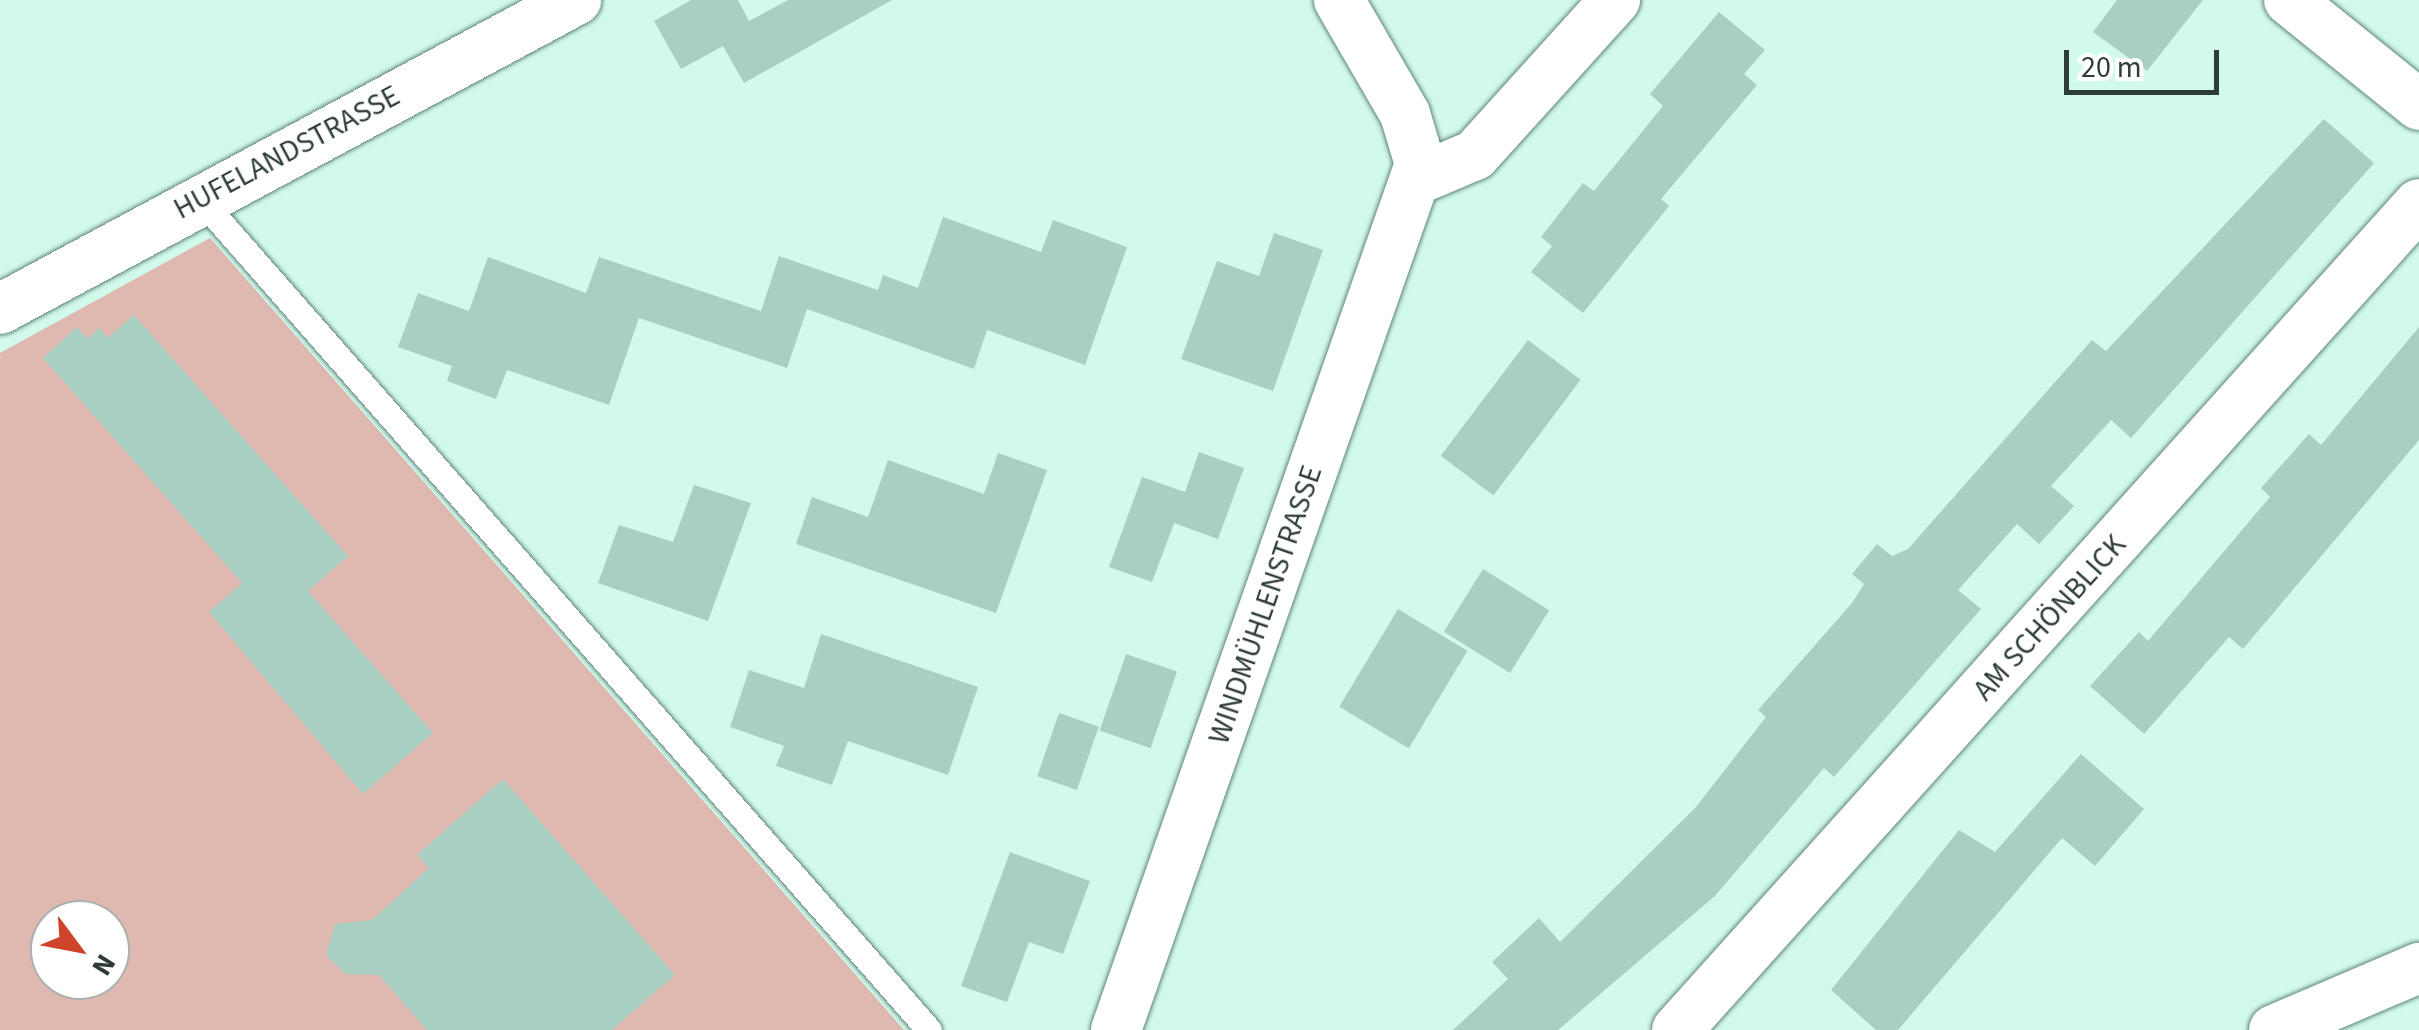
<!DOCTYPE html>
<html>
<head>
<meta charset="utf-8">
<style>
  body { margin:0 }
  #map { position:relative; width:2419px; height:1030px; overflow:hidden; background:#d2faec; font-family:"Source Sans 3",sans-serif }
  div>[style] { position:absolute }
  .green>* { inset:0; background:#dfb8b0 }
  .building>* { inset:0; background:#a9cfc2; transform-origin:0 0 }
  .roads { filter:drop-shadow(0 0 2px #608478) drop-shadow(0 0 2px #608478) }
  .lane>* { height:25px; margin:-12.5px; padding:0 12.5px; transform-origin:12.5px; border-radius:12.5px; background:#fff }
  .street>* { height:50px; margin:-25px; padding:0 25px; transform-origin:25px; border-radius:25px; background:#fff }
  span { translate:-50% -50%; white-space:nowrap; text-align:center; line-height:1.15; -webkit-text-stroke:10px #fff; paint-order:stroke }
  .street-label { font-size:30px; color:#2d3c37 }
  .north { position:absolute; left:30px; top:900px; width:100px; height:100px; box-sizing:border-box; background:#fff; border:2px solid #abb1af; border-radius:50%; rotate:122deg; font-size:28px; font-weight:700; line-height:40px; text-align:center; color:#2d3c37 }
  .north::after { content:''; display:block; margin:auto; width:35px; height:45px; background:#ce432a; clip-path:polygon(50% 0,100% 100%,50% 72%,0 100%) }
  .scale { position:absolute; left:2064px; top:50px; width:155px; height:45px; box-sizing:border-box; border:5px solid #2d3c37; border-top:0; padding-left:12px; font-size:30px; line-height:35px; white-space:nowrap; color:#2d3c37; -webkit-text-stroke:8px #fff; paint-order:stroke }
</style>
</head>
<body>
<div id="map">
  <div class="green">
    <div style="clip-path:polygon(evenodd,210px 238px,904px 1030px,0 1030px,0 353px,210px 238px,50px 920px,110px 920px,110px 980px,50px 980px,50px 920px)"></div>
  </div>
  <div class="building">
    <div style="clip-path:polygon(691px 0,738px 0,749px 21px,788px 0,892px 0,744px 83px,723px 46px,681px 69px,654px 21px)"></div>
    <div style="clip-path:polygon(2117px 0,2203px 0,2147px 71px,2093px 32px)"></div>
    <div style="clip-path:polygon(1719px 12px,1765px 50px,1744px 74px,1757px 85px,1661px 199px,1669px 206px,1583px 313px,1531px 272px,1552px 246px,1541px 237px,1583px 183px,1594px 191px,1663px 106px,1650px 94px)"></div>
    <div style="clip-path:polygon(2324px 119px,2374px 163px,2131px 438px,2111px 420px,2051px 486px,2074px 506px,2039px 544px,2017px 524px,1958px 590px,1981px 609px,1834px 777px,1824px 768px,1715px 896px,1558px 1030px,1453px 1030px,1508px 979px,1492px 962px,1539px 918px,1560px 942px,1696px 807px,1766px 717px,1758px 710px,1852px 603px,1864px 584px,1852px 574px,1877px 544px,1892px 556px,1908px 549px,2092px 340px,2106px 351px)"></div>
    <div style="clip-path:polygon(943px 217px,1041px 252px,1053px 220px,1127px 247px,1085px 365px,987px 330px,974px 369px,807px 309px,787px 368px,639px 318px,609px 405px,507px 370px,496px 399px,447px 381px,452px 366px,398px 347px,418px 293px,469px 311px,488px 257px,586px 293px,599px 257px,761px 311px,779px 256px,878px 290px,883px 275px,918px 288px)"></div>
    <div style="clip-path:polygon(1274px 233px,1323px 250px,1273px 391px,1181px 359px,1217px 261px,1259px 276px)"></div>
    <div style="clip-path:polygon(134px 315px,348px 556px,308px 591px,433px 733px,363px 794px,209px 612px,242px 583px,43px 358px,77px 327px,87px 339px,99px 328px,108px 338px)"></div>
    <div style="clip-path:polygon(2419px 327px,2419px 440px,2243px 649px,2229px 637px,2144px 734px,2090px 686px,2139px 632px,2148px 641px,2270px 497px,2261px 488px,2309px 434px,2321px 445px)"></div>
    <div style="left:1528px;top:340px;width:66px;height:145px;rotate:37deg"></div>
    <div style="clip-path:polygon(1199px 452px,1244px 468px,1218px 539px,1174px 523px,1181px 505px,1152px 582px,1109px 567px,1142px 477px,1185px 492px)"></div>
    <div style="clip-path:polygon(998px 453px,1047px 470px,996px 613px,796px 544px,812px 497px,868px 517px,888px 460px,984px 494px)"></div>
    <div style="clip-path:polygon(694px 485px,751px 503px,708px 621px,598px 583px,619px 525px,673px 542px)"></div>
    <div style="left:1483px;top:569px;width:78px;height:74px;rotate:32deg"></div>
    <div style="left:1398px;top:609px;width:81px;height:114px;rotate:31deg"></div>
    <div style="clip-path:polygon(821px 634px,978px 687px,948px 775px,848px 741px,832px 785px,776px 766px,784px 746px,730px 727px,749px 670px,804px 688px)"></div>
    <div style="left:1126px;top:654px;width:54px;height:81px;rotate:19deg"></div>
    <div style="left:1059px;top:713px;width:42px;height:67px;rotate:19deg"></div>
    <div style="clip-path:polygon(2081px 754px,2144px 809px,2095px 866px,2062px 838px,1898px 1030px,1876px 1030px,1831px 990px,1959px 830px,1995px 852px)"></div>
    <div style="clip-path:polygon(503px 779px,675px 975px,612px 1030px,427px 1030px,379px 975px,346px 974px,326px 955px,335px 924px,372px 920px,429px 868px,417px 855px)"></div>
    <div style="clip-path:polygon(1010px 852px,1090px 881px,1063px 954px,1029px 942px,1007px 1002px,961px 986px)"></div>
  </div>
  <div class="roads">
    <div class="lane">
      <div style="left:200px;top:199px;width:1105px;rotate:48.74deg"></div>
    </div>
    <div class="street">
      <div style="left:2289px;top:0;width:167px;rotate:38.9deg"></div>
      <div style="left:1416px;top:180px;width:64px;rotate:-23deg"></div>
      <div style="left:1475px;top:155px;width:209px;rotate:-47.9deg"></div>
      <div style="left:0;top:309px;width:654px;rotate:-28.21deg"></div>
      <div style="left:1116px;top:1030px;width:918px;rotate:-70.66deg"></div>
      <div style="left:1420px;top:164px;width:52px;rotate:-106.7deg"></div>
      <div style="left:1405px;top:114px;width:132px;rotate:-120.1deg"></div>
      <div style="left:1677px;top:1030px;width:1110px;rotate:-48.07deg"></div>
      <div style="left:2274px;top:1030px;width:158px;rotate:-23.2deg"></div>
    </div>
  </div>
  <div class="street-label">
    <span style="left:287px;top:153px;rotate:-28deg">HUFELANDSTRASSE</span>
    <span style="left:1266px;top:605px;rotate:-71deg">WINDMÜHLENSTRASSE</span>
    <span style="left:2050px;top:618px;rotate:-48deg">AM SCHÖNBLICK</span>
  </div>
  <div class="north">N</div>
  <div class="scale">20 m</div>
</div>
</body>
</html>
